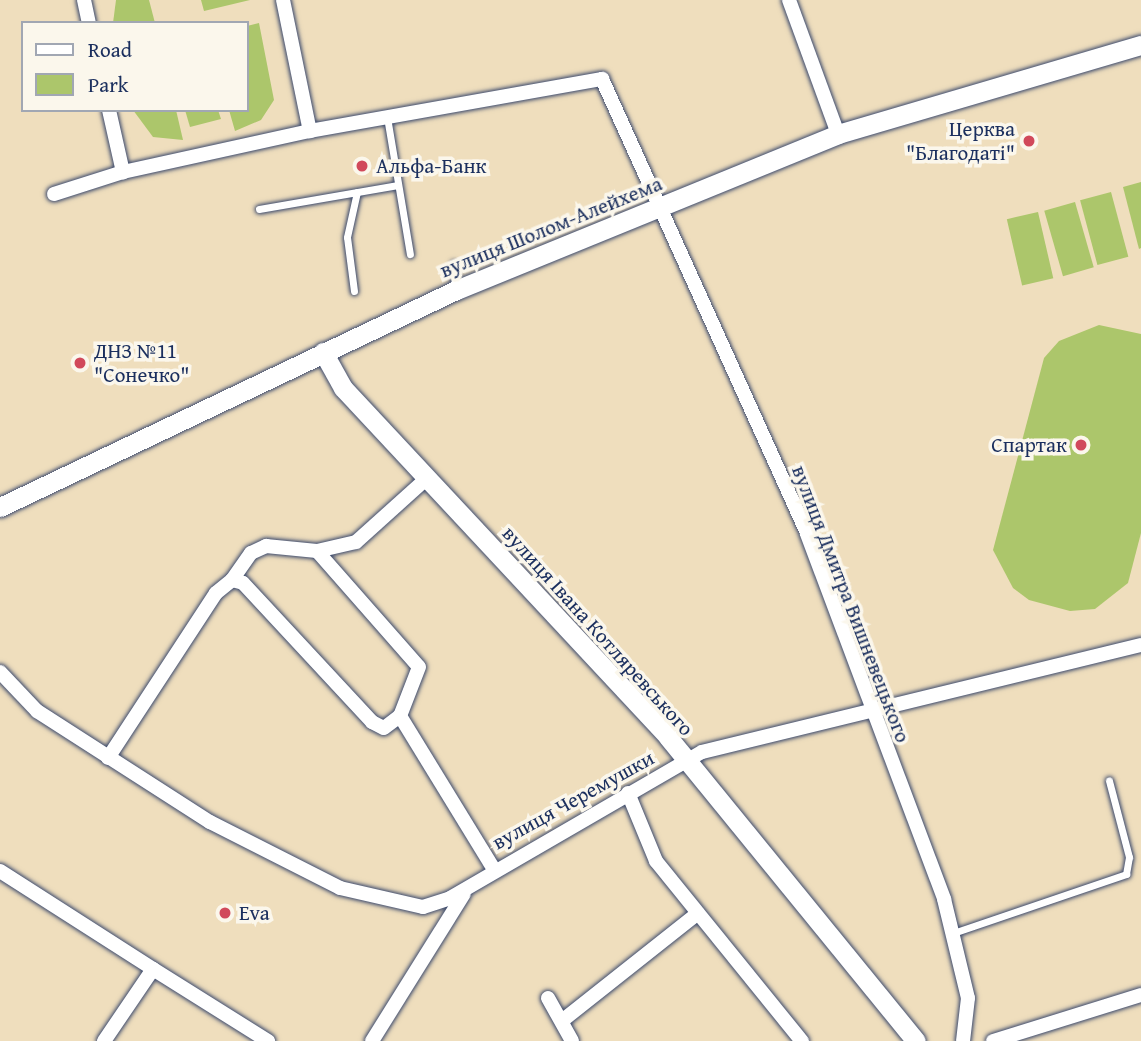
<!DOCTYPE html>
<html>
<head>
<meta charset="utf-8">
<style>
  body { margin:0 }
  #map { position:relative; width:1141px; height:1041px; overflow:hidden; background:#efdebd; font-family:"Gentium Book Plus",serif }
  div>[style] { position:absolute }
  .green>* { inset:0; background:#acc66b; transform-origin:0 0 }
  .roads { filter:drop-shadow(0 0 2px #3b496c) drop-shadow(0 0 2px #3b496c) }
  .lane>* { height:7px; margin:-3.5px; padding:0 3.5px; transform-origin:3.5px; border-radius:3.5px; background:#fff }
  .street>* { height:14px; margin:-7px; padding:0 7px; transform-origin:7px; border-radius:7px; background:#fff }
  .secondary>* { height:19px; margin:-9.5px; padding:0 9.5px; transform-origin:9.5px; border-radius:9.5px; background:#fff }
  .dots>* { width:19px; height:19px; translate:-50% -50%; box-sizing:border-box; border:4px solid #fbf7ec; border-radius:50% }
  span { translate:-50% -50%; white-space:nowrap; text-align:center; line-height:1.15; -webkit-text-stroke:7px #fbf7ec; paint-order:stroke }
  .poi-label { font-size:21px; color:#1b2f5e }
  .right { translate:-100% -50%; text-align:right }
  .left { translate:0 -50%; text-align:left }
  .street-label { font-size:21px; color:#1b2f5e }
  .legend { position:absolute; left:21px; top:21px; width:228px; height:91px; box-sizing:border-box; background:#fbf7ec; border:2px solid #a1a7b3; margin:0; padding:9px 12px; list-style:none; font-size:21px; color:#1b2f5e }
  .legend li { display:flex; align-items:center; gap:14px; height:35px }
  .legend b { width:35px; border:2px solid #a1a7b3 }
</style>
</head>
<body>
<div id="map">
  <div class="green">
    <div style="clip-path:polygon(116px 0,149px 0,155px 23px,113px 23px)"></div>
    <div style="clip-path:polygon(201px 0,250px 0,204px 11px)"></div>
    <div style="clip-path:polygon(259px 23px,274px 100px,261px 120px,235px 131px,229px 110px,247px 110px,247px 26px)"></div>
    <div style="clip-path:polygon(133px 110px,176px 110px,183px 140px,153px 137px)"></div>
    <div style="clip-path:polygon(185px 110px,218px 110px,221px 119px,190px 127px)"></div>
    <div style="clip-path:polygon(1141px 182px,1141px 248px,1139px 249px,1123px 187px)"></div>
    <div style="left:1111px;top:192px;width:67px;height:32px;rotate:75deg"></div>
    <div style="left:1075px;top:202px;width:68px;height:32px;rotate:74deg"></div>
    <div style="left:1038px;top:212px;width:68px;height:32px;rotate:77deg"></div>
    <div style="clip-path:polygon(1099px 325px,1141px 334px,1141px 533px,1128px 583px,1095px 609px,1070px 611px,1029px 600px,1013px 588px,993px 550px,1044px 358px,1059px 341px)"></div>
  </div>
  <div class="roads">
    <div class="lane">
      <div style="left:387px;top:117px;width:139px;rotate:80.5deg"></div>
      <div style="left:259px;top:209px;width:141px;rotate:-9.8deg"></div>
      <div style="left:454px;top:264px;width:24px;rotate:88deg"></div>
      <div style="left:354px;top:291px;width:54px;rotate:-97.4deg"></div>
      <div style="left:347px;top:237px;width:46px;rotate:-77.5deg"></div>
      <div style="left:956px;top:932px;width:180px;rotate:-18.8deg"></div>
      <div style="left:1126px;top:874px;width:17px;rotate:-80deg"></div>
      <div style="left:1129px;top:857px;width:79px;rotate:-104.7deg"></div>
    </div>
    <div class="street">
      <div style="left:84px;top:0;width:24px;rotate:78deg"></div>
      <div style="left:283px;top:0;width:134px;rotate:78.4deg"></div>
      <div style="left:789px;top:0;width:143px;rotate:69.9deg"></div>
      <div style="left:109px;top:110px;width:64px;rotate:77.3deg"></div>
      <div style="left:54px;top:194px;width:72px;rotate:-17.7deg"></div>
      <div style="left:123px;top:172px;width:191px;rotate:-12.4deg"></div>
      <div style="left:310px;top:131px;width:297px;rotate:-10.1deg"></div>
      <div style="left:602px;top:79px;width:499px;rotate:65.7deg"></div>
      <div style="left:807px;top:534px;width:390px;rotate:69.4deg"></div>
      <div style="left:944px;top:899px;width:102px;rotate:76.4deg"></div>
      <div style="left:968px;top:998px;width:43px;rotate:96.6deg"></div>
      <div style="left:317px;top:551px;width:154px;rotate:48.7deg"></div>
      <div style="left:419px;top:667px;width:53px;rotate:111.2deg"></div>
      <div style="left:232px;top:580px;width:33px;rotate:-55deg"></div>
      <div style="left:251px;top:553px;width:17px;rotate:-25deg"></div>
      <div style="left:266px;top:546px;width:51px;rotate:5.6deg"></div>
      <div style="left:317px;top:551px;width:40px;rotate:-13deg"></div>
      <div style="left:356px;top:542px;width:96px;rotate:-42deg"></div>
      <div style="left:0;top:672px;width:54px;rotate:46.5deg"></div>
      <div style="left:37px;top:711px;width:206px;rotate:32.7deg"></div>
      <div style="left:210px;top:822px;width:146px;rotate:26.9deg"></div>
      <div style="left:340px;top:888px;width:85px;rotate:12.9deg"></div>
      <div style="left:423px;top:907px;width:28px;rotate:-18deg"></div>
      <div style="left:450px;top:898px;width:291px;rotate:-30.1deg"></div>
      <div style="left:702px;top:752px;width:452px;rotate:-13.7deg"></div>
      <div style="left:108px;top:758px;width:197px;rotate:-56.8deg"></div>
      <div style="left:216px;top:593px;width:21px;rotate:-39deg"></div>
      <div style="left:232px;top:580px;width:11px;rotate:15deg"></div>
      <div style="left:243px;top:583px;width:190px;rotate:47.1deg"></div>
      <div style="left:372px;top:722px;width:13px;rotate:27deg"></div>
      <div style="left:384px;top:728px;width:20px;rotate:-37deg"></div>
      <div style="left:400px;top:716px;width:178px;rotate:58.5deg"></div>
      <div style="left:628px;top:793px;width:74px;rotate:67.6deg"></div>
      <div style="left:656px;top:861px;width:232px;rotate:51deg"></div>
      <div style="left:0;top:871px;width:182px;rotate:32.6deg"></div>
      <div style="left:153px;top:969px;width:87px;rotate:124.2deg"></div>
      <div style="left:153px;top:969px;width:136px;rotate:32.1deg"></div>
      <div style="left:548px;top:998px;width:49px;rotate:60.8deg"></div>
      <div style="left:563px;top:1020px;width:172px;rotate:-38.4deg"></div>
      <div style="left:372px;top:1041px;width:173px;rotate:-58deg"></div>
      <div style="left:993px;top:1041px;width:155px;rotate:-17.3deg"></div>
    </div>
    <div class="secondary">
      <div style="left:323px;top:352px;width:41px;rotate:60.9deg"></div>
      <div style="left:343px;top:388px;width:477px;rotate:47deg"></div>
      <div style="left:668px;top:737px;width:392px;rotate:50.8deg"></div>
      <div style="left:0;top:507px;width:505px;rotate:-25.45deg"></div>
      <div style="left:456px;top:290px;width:413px;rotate:-22.2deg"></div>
      <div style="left:838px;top:134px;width:316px;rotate:-16.4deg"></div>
    </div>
  </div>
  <div class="dots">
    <div style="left:1029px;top:141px;background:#d1495b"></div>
    <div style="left:362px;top:166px;background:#d1495b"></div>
    <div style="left:80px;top:363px;background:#d1495b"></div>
    <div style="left:1081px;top:445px;background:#d1495b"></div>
    <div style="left:225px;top:913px;background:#d1495b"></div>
  </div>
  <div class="poi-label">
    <span class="right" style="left:1015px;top:141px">Церква<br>"Благодаті"</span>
    <span class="left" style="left:376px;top:166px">Альфа-Банк</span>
    <span class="left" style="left:94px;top:363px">ДНЗ №11<br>"Сонечко"</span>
    <span class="right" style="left:1067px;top:445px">Спартак</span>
    <span class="left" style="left:239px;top:913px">Eva</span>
  </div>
  <div class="street-label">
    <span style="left:551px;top:227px;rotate:-22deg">вулиця Шолом-Алейхема</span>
    <span style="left:851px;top:604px;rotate:69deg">вулиця Дмитра Вишневецького</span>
    <span style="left:598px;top:631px;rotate:48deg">вулиця Івана Котляревського</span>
    <span style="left:573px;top:800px;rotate:-29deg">вулиця Черемушки</span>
  </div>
  <ul class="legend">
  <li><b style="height:9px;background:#fff"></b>Road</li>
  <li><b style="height:19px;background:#acc66b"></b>Park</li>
  </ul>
</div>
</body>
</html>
